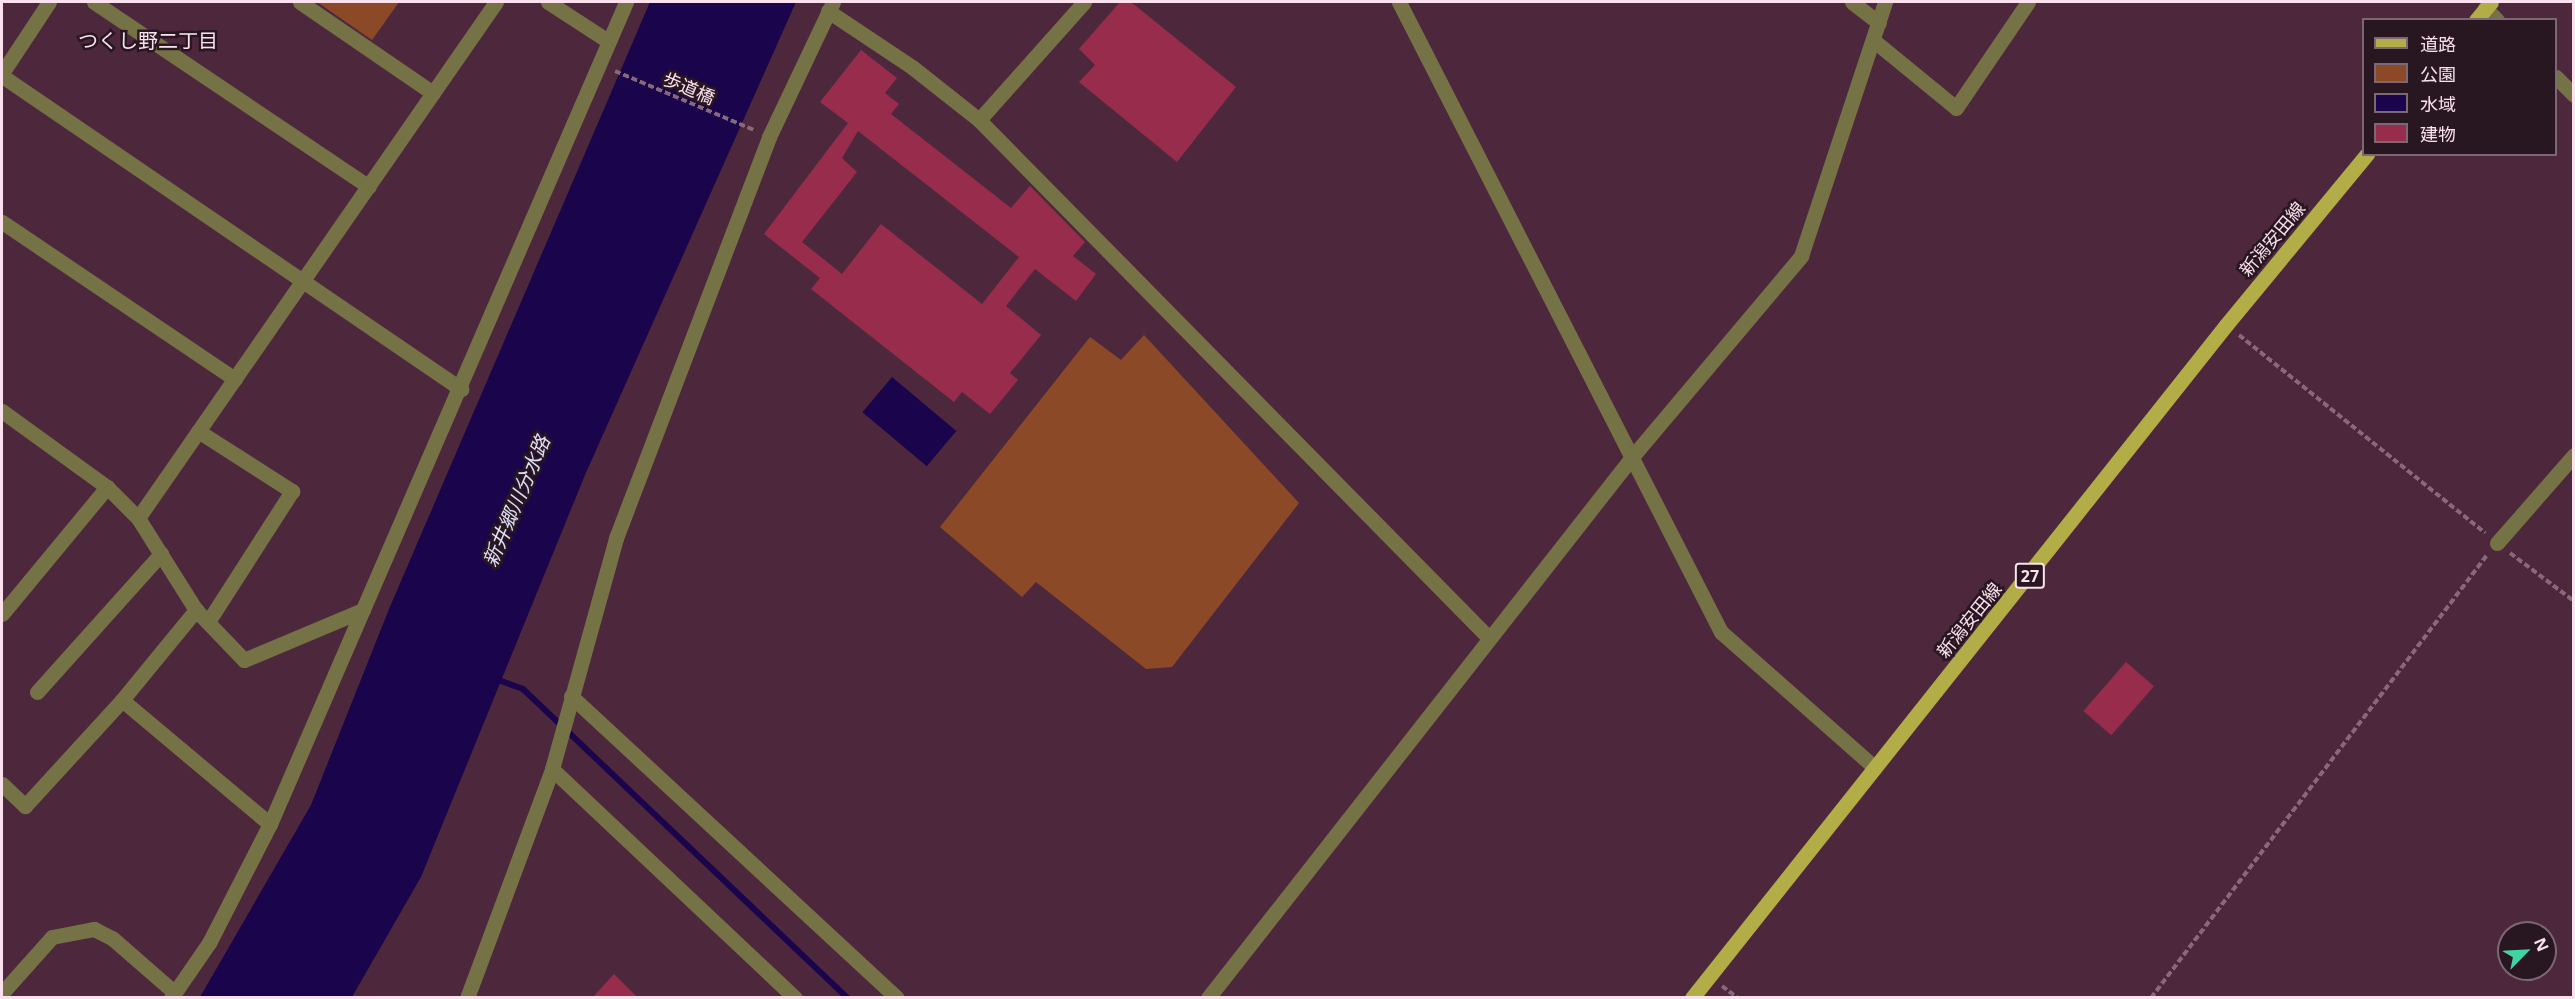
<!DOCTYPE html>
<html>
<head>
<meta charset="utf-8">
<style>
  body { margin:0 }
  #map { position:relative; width:2575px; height:999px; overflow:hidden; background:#4d283d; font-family:"Noto Sans","Noto Sans JP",sans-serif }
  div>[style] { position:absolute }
  .green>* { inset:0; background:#8c4927 }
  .water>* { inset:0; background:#1a044b; transform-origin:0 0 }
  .stream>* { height:6px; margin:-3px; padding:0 3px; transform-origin:3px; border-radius:3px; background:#1a044b }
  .building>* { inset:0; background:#982c4d; transform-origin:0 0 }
  .path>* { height:4px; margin-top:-2px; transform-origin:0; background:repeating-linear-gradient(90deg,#89687a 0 6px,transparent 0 9px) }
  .street>* { height:15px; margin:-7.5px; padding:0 7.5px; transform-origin:7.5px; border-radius:7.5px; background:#757345 }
  .primary>* { height:15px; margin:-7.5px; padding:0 7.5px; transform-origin:7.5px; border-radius:7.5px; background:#b3ad47 }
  span { translate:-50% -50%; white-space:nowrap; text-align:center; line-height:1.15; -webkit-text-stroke:5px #281721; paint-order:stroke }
  .shield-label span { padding:2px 4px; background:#281721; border:2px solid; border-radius:4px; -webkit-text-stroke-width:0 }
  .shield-label { font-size:16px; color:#fae1ed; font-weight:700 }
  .street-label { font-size:18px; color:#fae1ed }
  .neighbourhood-label { font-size:20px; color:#fae1ed }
  .water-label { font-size:20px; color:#dfdff9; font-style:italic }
  .frame { position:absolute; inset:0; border:3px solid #fae1ed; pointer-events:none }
  .legend { position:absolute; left:2362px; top:18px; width:195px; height:138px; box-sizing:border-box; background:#281721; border:2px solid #7c6873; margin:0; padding:8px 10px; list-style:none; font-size:18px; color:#fae1ed }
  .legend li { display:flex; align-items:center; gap:12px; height:30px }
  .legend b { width:30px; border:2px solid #7c6873 }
  .north { position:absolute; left:2497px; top:921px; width:60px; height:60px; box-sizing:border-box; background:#281721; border:2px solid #7c6873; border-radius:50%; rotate:66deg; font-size:16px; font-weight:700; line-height:24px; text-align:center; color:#fae1ed }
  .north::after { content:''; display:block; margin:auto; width:21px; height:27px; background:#3fd4a2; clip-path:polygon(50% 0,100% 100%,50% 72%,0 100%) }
</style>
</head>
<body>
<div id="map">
  <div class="green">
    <div style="clip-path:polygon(317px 2px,399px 2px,372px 40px)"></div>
    <div style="clip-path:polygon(1144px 335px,1299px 503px,1172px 667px,1146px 669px,1036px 582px,1022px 597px,940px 527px,1090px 337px,1121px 360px)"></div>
  </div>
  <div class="water">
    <div style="clip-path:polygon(650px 2px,796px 2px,585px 475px,421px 877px,352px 997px,200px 997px,311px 805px,389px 609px)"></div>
    <div style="left:892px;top:377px;width:84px;height:46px;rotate:40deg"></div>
  </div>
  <div class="stream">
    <div style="left:493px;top:678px;width:32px;rotate:20deg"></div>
    <div style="left:523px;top:689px;width:448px;rotate:43.6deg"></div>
  </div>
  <div class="building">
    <div style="clip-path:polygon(1120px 2px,1131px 2px,1236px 87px,1177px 162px,1079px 82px,1095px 65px,1079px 49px)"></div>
    <div style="clip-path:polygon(evenodd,861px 50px,897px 78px,885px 93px,899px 104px,891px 114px,1011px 208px,1030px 186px,1085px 242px,1073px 256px,1096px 274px,1076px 301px,1035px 269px,1006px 306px,1041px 335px,1010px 373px,1018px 380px,990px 414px,962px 392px,954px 402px,811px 289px,820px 278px,764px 234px,848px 123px,820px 102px,861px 50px,858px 131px,1019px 257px,982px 304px,881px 224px,842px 274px,802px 242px,857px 172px,842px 158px,858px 131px)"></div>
    <div style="left:2126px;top:662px;width:37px;height:65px;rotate:41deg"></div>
    <div style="clip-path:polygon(614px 974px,638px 998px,592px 998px)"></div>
  </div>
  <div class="path">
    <div style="left:615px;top:71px;width:151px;rotate:23deg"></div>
    <div style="left:2239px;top:335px;width:316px;rotate:38.8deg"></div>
    <div style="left:2510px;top:553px;width:80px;rotate:36.9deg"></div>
    <div style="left:1722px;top:986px;width:20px;rotate:37deg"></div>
    <div style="left:2151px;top:998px;width:556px;rotate:-52.82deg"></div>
  </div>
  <div class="street">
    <div style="left:94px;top:2px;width:331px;rotate:33.9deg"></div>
    <div style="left:300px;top:2px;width:161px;rotate:34.4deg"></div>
    <div style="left:548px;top:2px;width:72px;rotate:33deg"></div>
    <div style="left:1399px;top:2px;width:708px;rotate:62.93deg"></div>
    <div style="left:1721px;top:632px;width:205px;rotate:41.4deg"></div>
    <div style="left:1852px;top:2px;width:34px;rotate:38deg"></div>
    <div style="left:2485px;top:8px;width:17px;rotate:45deg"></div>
    <div style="left:828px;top:11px;width:101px;rotate:33.7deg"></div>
    <div style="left:912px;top:67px;width:85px;rotate:38.3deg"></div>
    <div style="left:979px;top:120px;width:727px;rotate:45.45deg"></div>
    <div style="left:1873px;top:40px;width:107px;rotate:39.3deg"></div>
    <div style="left:1956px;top:108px;width:128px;rotate:-55.8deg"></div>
    <div style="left:2px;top:73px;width:85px;rotate:-56.5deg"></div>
    <div style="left:2px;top:76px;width:556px;rotate:34.29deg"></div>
    <div style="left:2556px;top:77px;width:25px;rotate:45deg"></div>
    <div style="left:979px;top:120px;width:158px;rotate:-48.3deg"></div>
    <div style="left:2px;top:222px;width:281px;rotate:34deg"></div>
    <div style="left:2px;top:411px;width:130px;rotate:35.9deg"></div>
    <div style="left:107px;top:487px;width:44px;rotate:45deg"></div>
    <div style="left:138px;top:518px;width:109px;rotate:57.8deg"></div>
    <div style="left:196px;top:610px;width:69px;rotate:46.2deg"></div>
    <div style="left:244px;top:660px;width:129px;rotate:-22.8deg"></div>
    <div style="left:198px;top:431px;width:112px;rotate:32.6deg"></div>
    <div style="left:292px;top:491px;width:156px;rotate:122.7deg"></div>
    <div style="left:138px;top:518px;width:628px;rotate:-55.25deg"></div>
    <div style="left:2497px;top:543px;width:117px;rotate:-48.8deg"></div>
    <div style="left:2px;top:614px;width:165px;rotate:-50.4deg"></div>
    <div style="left:37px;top:692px;width:186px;rotate:-48.1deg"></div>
    <div style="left:571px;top:696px;width:444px;rotate:42.8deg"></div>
    <div style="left:122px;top:700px;width:193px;rotate:40deg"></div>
    <div style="left:552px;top:769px;width:334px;rotate:43.3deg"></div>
    <div style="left:2px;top:784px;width:32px;rotate:44deg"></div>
    <div style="left:25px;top:806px;width:144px;rotate:-47.5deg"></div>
    <div style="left:122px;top:700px;width:117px;rotate:-50.6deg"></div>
    <div style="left:2px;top:993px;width:75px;rotate:-48.2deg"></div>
    <div style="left:52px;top:937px;width:43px;rotate:-10.8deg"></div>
    <div style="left:94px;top:929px;width:20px;rotate:27deg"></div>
    <div style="left:112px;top:938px;width:82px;rotate:41.1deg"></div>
    <div style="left:171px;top:998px;width:67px;rotate:-55.4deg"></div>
    <div style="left:209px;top:943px;width:134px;rotate:-62.9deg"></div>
    <div style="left:270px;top:824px;width:896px;rotate:-66.58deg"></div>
    <div style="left:467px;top:998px;width:244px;rotate:-69.6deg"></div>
    <div style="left:552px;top:769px;width:240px;rotate:-74.5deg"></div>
    <div style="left:616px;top:538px;width:429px;rotate:-69.1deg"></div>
    <div style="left:769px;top:137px;width:149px;rotate:-64.6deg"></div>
    <div style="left:1208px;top:998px;width:687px;rotate:-51.91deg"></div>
    <div style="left:1632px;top:457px;width:263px;rotate:-49.9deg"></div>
    <div style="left:1801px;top:256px;width:268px;rotate:-71.7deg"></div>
  </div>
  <div class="primary">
    <div style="left:2476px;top:20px;width:23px;rotate:-50deg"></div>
    <div style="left:1692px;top:998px;width:859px;rotate:-51.57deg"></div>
    <div style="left:2226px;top:325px;width:222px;rotate:-50.5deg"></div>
  </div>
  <div class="shield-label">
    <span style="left:2030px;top:576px">27</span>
  </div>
  <div class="street-label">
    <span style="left:689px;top:88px;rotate:23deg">歩道橋</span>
    <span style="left:2272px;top:239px;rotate:-50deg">新潟安田線</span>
    <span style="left:1969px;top:620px;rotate:-51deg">新潟安田線</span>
  </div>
  <div class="neighbourhood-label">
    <span style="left:148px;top:40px">つくし野二丁目</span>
  </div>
  <div class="water-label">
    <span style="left:516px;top:501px;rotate:-67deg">新井郷川分水路</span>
  </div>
  <div class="frame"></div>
  <ul class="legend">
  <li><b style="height:8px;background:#b3ad47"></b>道路</li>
  <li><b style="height:16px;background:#8c4927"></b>公園</li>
  <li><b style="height:16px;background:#1a044b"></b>水域</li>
  <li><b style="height:16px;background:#982c4d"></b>建物</li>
  </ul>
  <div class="north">N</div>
</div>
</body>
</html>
